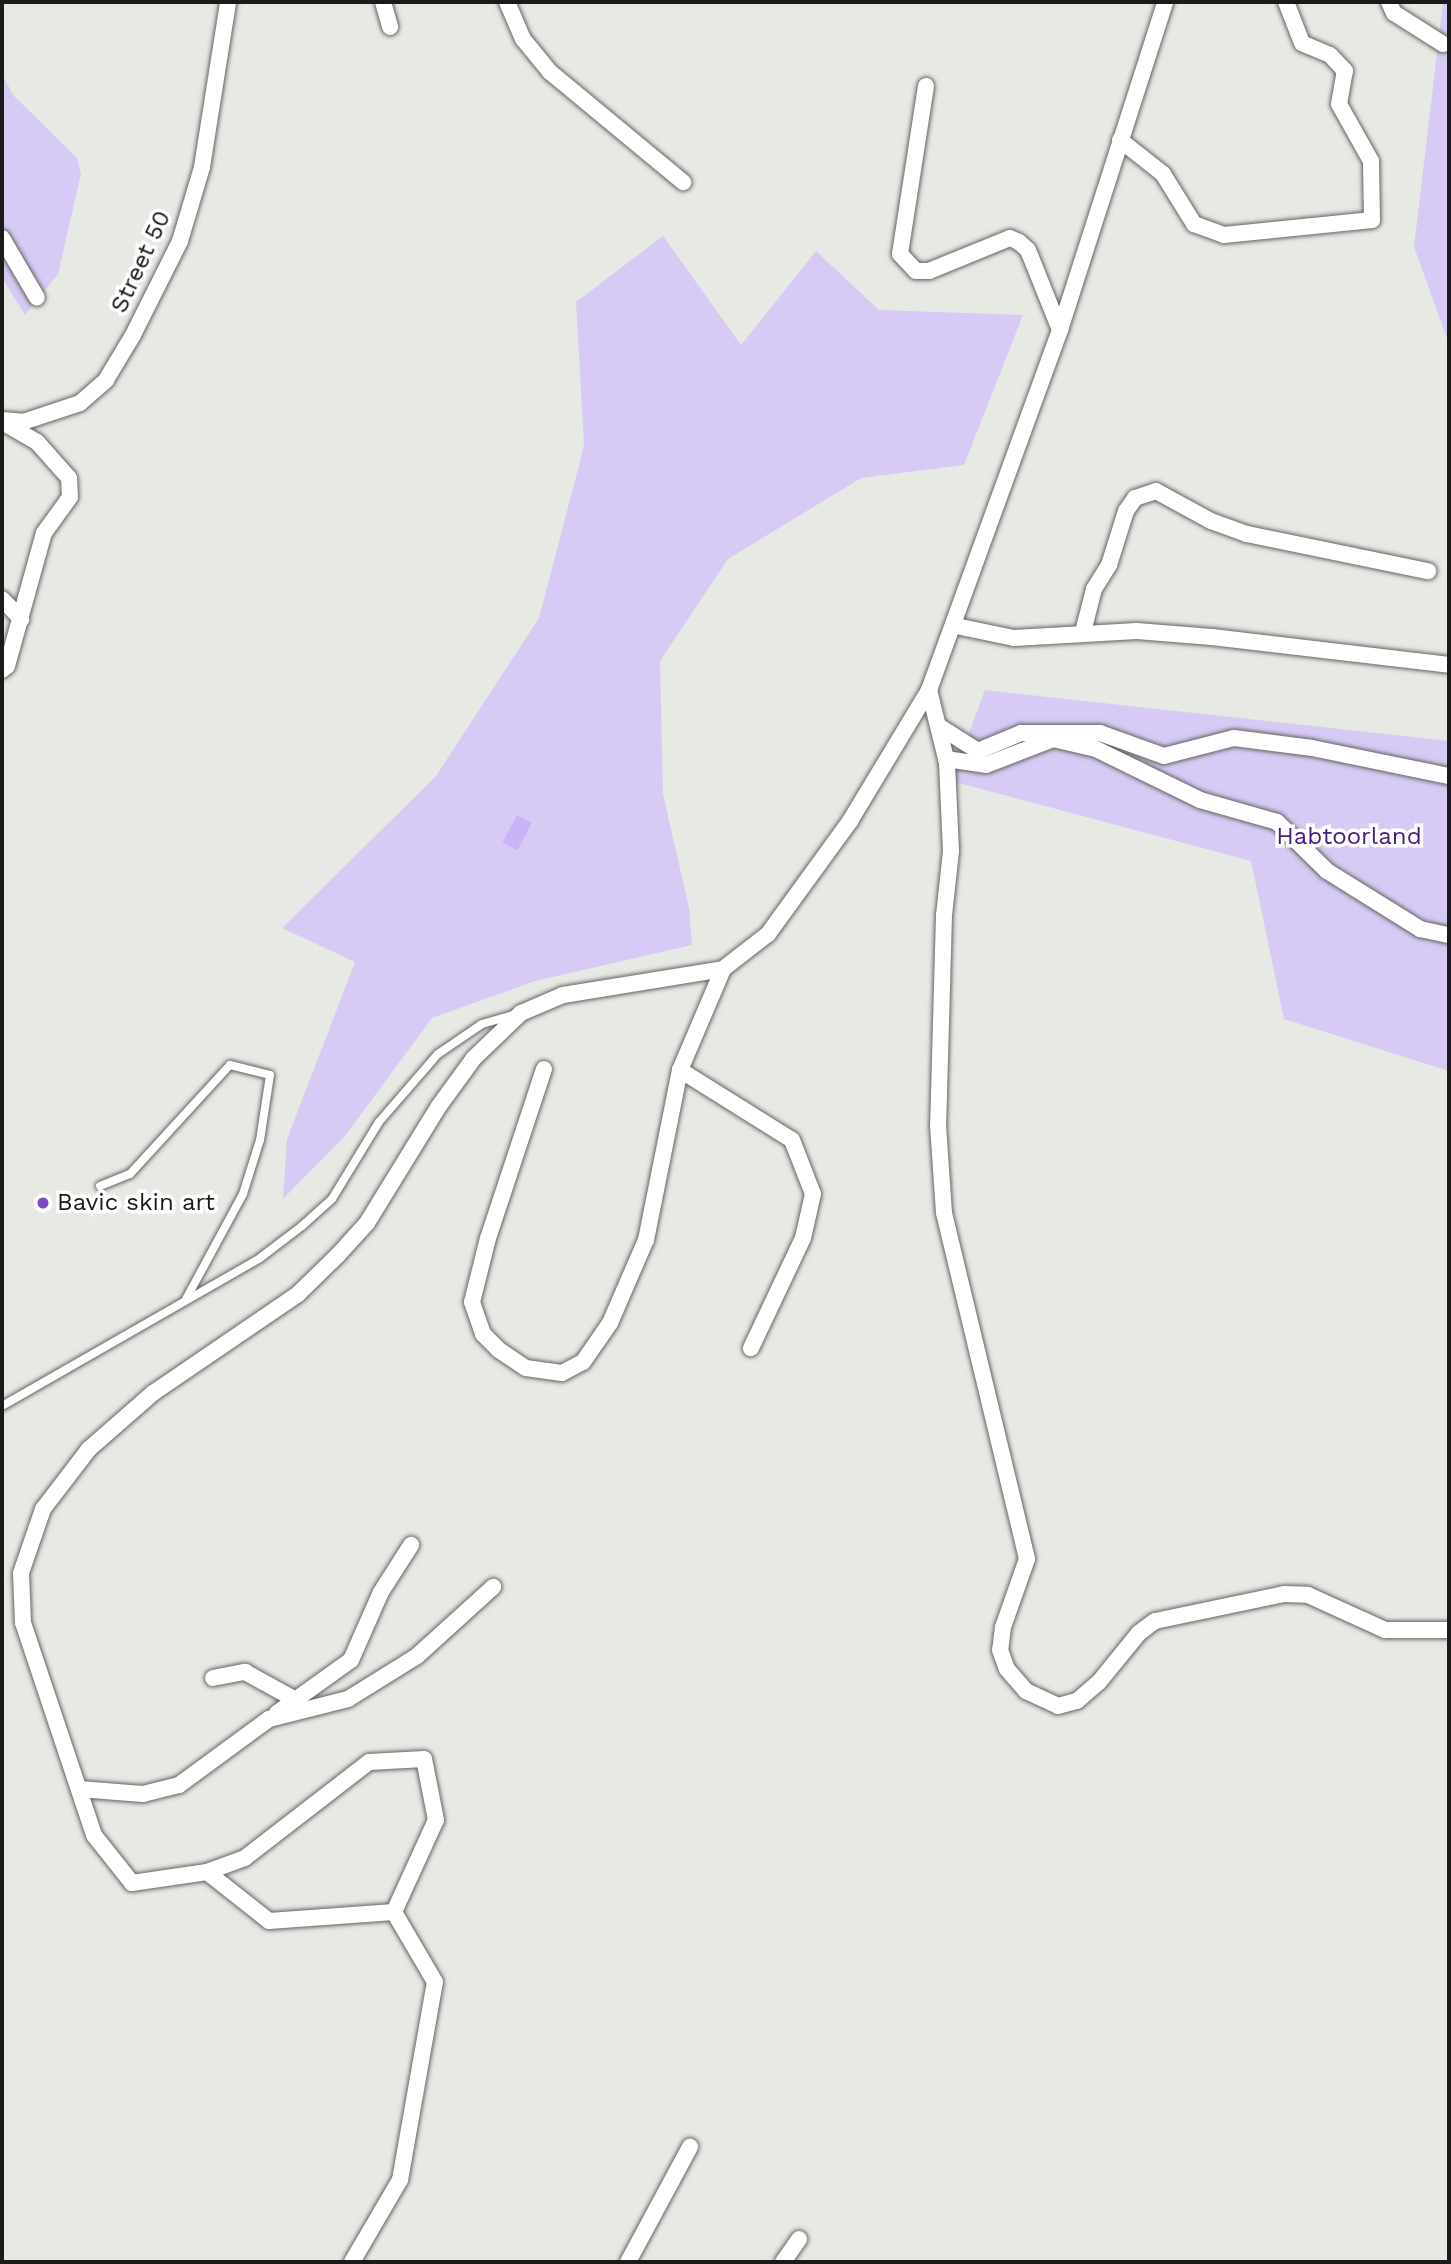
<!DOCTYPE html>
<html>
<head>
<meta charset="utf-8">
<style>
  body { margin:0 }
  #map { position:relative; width:1451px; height:2264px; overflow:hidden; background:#e7e9e4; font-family:"Work Sans",sans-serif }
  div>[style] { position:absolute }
  .green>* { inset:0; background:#d7cbf5 }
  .water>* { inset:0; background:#c9b4f8; transform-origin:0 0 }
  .roads { filter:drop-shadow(0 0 2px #636561) drop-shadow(0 0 2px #636561) }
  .service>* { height:8px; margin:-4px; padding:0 4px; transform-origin:4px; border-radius:4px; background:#fff }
  .minor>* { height:16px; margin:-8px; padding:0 8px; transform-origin:8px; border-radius:8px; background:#fff }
  .dots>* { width:19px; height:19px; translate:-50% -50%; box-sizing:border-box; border:4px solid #fff; border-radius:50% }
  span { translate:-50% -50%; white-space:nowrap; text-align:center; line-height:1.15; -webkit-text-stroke:7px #fff; paint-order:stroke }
  .street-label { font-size:24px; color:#1a1b19 }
  .park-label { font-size:24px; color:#471b7c }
  .poi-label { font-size:24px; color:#1a1b19 }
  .left { translate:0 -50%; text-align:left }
  .frame { position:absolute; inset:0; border:4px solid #1a1b19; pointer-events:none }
</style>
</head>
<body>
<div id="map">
  <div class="green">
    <div style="clip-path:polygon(1443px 2px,1449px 2px,1449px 344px,1414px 247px)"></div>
    <div style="clip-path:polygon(2px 74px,13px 95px,77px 158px,81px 174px,58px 274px,25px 315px,2px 278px)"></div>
    <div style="clip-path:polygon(663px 236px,741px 345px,816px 251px,879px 310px,1023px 315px,964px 465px,861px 478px,728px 559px,660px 661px,663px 794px,689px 908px,692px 945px,535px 981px,432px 1018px,345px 1136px,283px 1199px,287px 1139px,355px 962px,282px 928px,436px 776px,539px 618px,584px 446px,576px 302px)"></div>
    <div style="clip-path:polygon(985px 690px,1449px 741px,1449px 1071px,1284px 1019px,1251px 861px,951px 781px)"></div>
  </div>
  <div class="water">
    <div style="left:517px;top:815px;width:17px;height:31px;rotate:28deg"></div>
  </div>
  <div class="roads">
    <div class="service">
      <div style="left:100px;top:1186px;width:32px;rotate:-22deg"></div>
      <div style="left:130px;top:1174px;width:148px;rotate:-47.5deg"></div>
      <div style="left:230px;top:1065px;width:41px;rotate:14deg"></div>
      <div style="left:270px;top:1075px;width:66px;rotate:98.7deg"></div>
      <div style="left:260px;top:1140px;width:57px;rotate:107.5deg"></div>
      <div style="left:243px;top:1194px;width:119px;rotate:118.5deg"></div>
      <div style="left:2px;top:1406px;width:297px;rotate:-29.8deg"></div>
      <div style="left:260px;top:1258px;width:53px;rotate:-37.3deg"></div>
      <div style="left:302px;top:1226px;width:40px;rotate:-42deg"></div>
      <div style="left:332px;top:1199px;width:90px;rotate:-58.6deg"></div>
      <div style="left:379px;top:1122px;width:90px;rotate:-49.1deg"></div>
      <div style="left:438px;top:1054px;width:53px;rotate:-34.3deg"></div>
      <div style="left:482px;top:1024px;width:33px;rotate:-16deg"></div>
    </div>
    <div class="minor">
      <div style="left:383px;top:2px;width:26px;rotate:74deg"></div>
      <div style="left:507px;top:2px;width:40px;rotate:66.6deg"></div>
      <div style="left:523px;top:39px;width:43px;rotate:50.7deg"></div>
      <div style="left:550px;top:72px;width:173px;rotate:39.6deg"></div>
      <div style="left:1389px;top:2px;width:12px;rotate:66deg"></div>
      <div style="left:1394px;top:13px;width:58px;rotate:32.3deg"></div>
      <div style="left:926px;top:86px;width:170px;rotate:98.8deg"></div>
      <div style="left:900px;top:254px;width:23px;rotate:47deg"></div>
      <div style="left:916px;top:271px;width:13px"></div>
      <div style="left:929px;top:271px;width:87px;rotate:-22.2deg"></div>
      <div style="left:1010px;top:238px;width:10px;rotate:24deg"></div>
      <div style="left:1019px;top:242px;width:12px;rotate:42deg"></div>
      <div style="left:1028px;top:250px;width:86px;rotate:68.2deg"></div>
      <div style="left:1120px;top:140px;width:55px;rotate:38.3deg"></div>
      <div style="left:1163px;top:174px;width:59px;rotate:58.2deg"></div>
      <div style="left:1194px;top:224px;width:32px;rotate:20deg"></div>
      <div style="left:1224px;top:235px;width:149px;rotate:-5.8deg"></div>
      <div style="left:1372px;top:220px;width:59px;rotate:-91deg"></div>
      <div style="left:1371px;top:161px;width:65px;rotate:-119.3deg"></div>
      <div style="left:1339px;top:104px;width:34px;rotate:-80deg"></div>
      <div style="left:1345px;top:71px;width:22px;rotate:-133deg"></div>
      <div style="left:1330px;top:55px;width:30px;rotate:-157deg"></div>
      <div style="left:1302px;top:43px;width:44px;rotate:-111.3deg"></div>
      <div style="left:2px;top:238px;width:69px;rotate:59.7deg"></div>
      <div style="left:2px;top:420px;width:21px;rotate:5deg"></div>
      <div style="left:23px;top:422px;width:60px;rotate:-18.4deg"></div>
      <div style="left:80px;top:403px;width:35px;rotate:-41deg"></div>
      <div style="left:106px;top:380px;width:52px;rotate:-59deg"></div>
      <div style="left:133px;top:335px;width:105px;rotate:-63.4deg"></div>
      <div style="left:180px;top:241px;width:77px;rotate:-73.4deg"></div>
      <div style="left:202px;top:167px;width:167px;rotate:-81deg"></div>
      <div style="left:2px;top:599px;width:28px;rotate:46deg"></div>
      <div style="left:956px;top:626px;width:59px;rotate:11.7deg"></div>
      <div style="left:1014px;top:638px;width:123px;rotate:-3.3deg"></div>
      <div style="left:1137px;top:631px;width:75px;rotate:4.6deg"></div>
      <div style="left:1212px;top:637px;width:239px;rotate:6.7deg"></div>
      <div style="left:1083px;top:632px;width:44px;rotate:-75.7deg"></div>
      <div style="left:1094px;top:589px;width:28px;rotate:-58deg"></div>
      <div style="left:1109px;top:565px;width:57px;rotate:-72.5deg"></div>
      <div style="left:1126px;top:511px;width:16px;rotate:-55deg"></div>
      <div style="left:1135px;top:498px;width:22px;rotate:-18deg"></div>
      <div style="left:1156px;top:491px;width:63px;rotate:28.6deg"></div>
      <div style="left:1211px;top:521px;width:38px;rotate:20deg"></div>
      <div style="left:1247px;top:534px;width:185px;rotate:11.6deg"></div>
      <div style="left:2px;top:670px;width:6px;rotate:-39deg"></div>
      <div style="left:7px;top:666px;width:138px;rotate:-74.5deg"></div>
      <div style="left:44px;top:533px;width:44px;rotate:-54.2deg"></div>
      <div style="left:70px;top:497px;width:19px;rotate:-93deg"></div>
      <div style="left:69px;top:478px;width:48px;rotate:-131.6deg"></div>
      <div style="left:37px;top:442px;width:38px;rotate:-150deg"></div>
      <div style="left:929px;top:690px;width:75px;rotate:76.1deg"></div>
      <div style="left:947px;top:763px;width:88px;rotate:87.4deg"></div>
      <div style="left:951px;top:851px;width:64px;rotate:96.2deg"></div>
      <div style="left:944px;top:915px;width:210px;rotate:91.6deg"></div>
      <div style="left:938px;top:1125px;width:88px;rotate:86.1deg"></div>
      <div style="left:944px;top:1213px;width:356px;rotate:76.5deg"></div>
      <div style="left:1027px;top:1559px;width:72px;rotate:109.4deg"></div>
      <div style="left:1003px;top:1627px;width:23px;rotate:97deg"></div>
      <div style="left:1000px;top:1650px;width:20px;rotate:70deg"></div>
      <div style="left:1007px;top:1669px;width:29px;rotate:49deg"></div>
      <div style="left:1026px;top:1691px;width:35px;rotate:25deg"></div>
      <div style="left:1058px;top:1706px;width:20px;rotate:-15deg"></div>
      <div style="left:1077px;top:1701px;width:29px;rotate:-41deg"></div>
      <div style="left:1099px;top:1682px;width:63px;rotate:-50.8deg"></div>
      <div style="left:1139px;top:1633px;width:20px;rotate:-37deg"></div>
      <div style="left:1155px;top:1621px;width:132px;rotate:-11.8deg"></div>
      <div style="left:1284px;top:1594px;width:24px;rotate:2deg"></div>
      <div style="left:1308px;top:1595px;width:85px;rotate:24.4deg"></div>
      <div style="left:1385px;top:1630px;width:64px"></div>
      <div style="left:940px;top:727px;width:45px;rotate:32.3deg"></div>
      <div style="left:978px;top:751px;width:47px;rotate:-22.7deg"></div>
      <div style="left:1021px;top:733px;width:79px"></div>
      <div style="left:1100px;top:733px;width:68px;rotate:19.8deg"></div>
      <div style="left:1164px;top:756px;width:72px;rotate:-14.4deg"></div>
      <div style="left:1234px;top:738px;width:79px;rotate:7.3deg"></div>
      <div style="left:1312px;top:748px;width:140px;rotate:11.6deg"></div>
      <div style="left:946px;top:759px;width:40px;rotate:8.5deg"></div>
      <div style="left:986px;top:765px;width:72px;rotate:-21.2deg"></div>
      <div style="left:1053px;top:739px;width:44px;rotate:13.1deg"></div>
      <div style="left:1096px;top:749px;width:116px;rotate:26.1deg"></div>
      <div style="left:1200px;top:800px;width:80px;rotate:15.9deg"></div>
      <div style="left:1277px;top:822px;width:70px;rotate:44.4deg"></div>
      <div style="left:1327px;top:871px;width:110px;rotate:31.9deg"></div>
      <div style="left:1420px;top:929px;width:30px;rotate:12deg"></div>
      <div style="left:544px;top:1069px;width:178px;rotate:108.3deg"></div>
      <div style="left:488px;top:1238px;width:66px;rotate:104deg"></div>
      <div style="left:472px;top:1302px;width:34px;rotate:71deg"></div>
      <div style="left:483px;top:1334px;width:23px;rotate:45deg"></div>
      <div style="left:499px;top:1350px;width:32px;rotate:34deg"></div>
      <div style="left:526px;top:1368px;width:36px;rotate:8deg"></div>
      <div style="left:562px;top:1373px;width:24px;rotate:-28deg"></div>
      <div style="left:583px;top:1362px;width:47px;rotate:-55.3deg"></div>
      <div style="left:610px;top:1323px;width:90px;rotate:-66.6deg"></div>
      <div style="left:646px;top:1240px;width:173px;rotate:-78.7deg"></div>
      <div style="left:680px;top:1070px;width:110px;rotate:-66.9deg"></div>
      <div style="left:680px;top:1070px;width:132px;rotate:32deg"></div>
      <div style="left:792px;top:1140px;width:58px;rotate:68.7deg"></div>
      <div style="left:813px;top:1194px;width:45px;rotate:102.8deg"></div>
      <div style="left:803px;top:1238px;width:122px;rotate:115.3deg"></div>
      <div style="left:213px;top:1678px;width:33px;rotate:-11deg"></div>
      <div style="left:245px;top:1672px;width:58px;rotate:28.8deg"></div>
      <div style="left:277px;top:1713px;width:91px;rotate:-35.6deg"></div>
      <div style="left:351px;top:1660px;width:74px;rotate:-66.2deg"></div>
      <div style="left:381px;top:1592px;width:56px;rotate:-57.4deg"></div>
      <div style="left:79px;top:1789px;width:64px;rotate:4.5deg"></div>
      <div style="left:143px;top:1794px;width:37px;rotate:-14deg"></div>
      <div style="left:179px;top:1785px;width:112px;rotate:-36.3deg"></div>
      <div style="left:269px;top:1719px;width:81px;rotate:-14.2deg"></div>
      <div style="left:348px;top:1699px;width:81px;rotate:-31.9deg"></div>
      <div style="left:417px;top:1656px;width:103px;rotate:-42.2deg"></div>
      <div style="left:207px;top:1872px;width:79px;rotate:38.3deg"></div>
      <div style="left:269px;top:1921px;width:125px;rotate:-4.1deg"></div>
      <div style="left:394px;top:1912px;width:101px;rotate:-65.5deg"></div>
      <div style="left:436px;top:1820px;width:62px;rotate:-101.1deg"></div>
      <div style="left:424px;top:1759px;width:55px;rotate:176.9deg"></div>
      <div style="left:369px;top:1762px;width:157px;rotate:142.3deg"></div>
      <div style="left:245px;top:1858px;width:40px;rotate:159.8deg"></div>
      <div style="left:207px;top:1872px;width:76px;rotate:171.7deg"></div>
      <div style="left:132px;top:1883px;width:61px;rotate:-128.4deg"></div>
      <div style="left:94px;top:1835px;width:224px;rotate:-108.5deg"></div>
      <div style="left:23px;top:1623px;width:50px;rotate:-92.3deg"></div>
      <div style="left:21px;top:1573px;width:68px;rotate:-71deg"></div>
      <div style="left:43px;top:1509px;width:76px;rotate:-52.5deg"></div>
      <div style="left:89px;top:1449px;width:85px;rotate:-41.2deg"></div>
      <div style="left:153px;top:1393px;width:176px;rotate:-34.3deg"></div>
      <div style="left:298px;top:1294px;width:56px;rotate:-44.3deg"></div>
      <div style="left:338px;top:1255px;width:43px;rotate:-47.8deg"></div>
      <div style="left:367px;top:1223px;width:137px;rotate:-58.4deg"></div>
      <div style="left:439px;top:1106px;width:59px;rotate:-53.9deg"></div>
      <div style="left:474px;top:1058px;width:65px;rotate:-43.8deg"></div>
      <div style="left:521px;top:1013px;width:46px;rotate:-23.2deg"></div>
      <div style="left:563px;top:995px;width:162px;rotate:-9.2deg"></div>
      <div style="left:723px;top:969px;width:57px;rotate:-37.9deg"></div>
      <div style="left:768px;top:934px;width:140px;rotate:-54deg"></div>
      <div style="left:850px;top:821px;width:153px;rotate:-58.9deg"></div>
      <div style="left:929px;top:690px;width:383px;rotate:-70deg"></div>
      <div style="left:1060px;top:330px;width:344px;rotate:-72.2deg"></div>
      <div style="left:352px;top:2262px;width:95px;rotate:-59.7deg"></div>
      <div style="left:400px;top:2180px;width:201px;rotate:-80deg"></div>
      <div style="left:435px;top:1982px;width:81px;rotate:-120.4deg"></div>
      <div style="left:628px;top:2262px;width:131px;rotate:-61.7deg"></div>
      <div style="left:783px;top:2262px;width:28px;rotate:-55deg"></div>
    </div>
  </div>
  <div class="dots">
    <div style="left:43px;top:1203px;background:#7b4ac2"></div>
  </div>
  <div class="street-label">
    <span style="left:141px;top:262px;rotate:-65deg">Street 50</span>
  </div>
  <div class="park-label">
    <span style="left:1349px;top:837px">Habtoorland</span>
  </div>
  <div class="poi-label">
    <span class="left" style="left:57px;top:1203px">Bavic skin art</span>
  </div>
  <div class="frame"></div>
</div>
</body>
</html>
